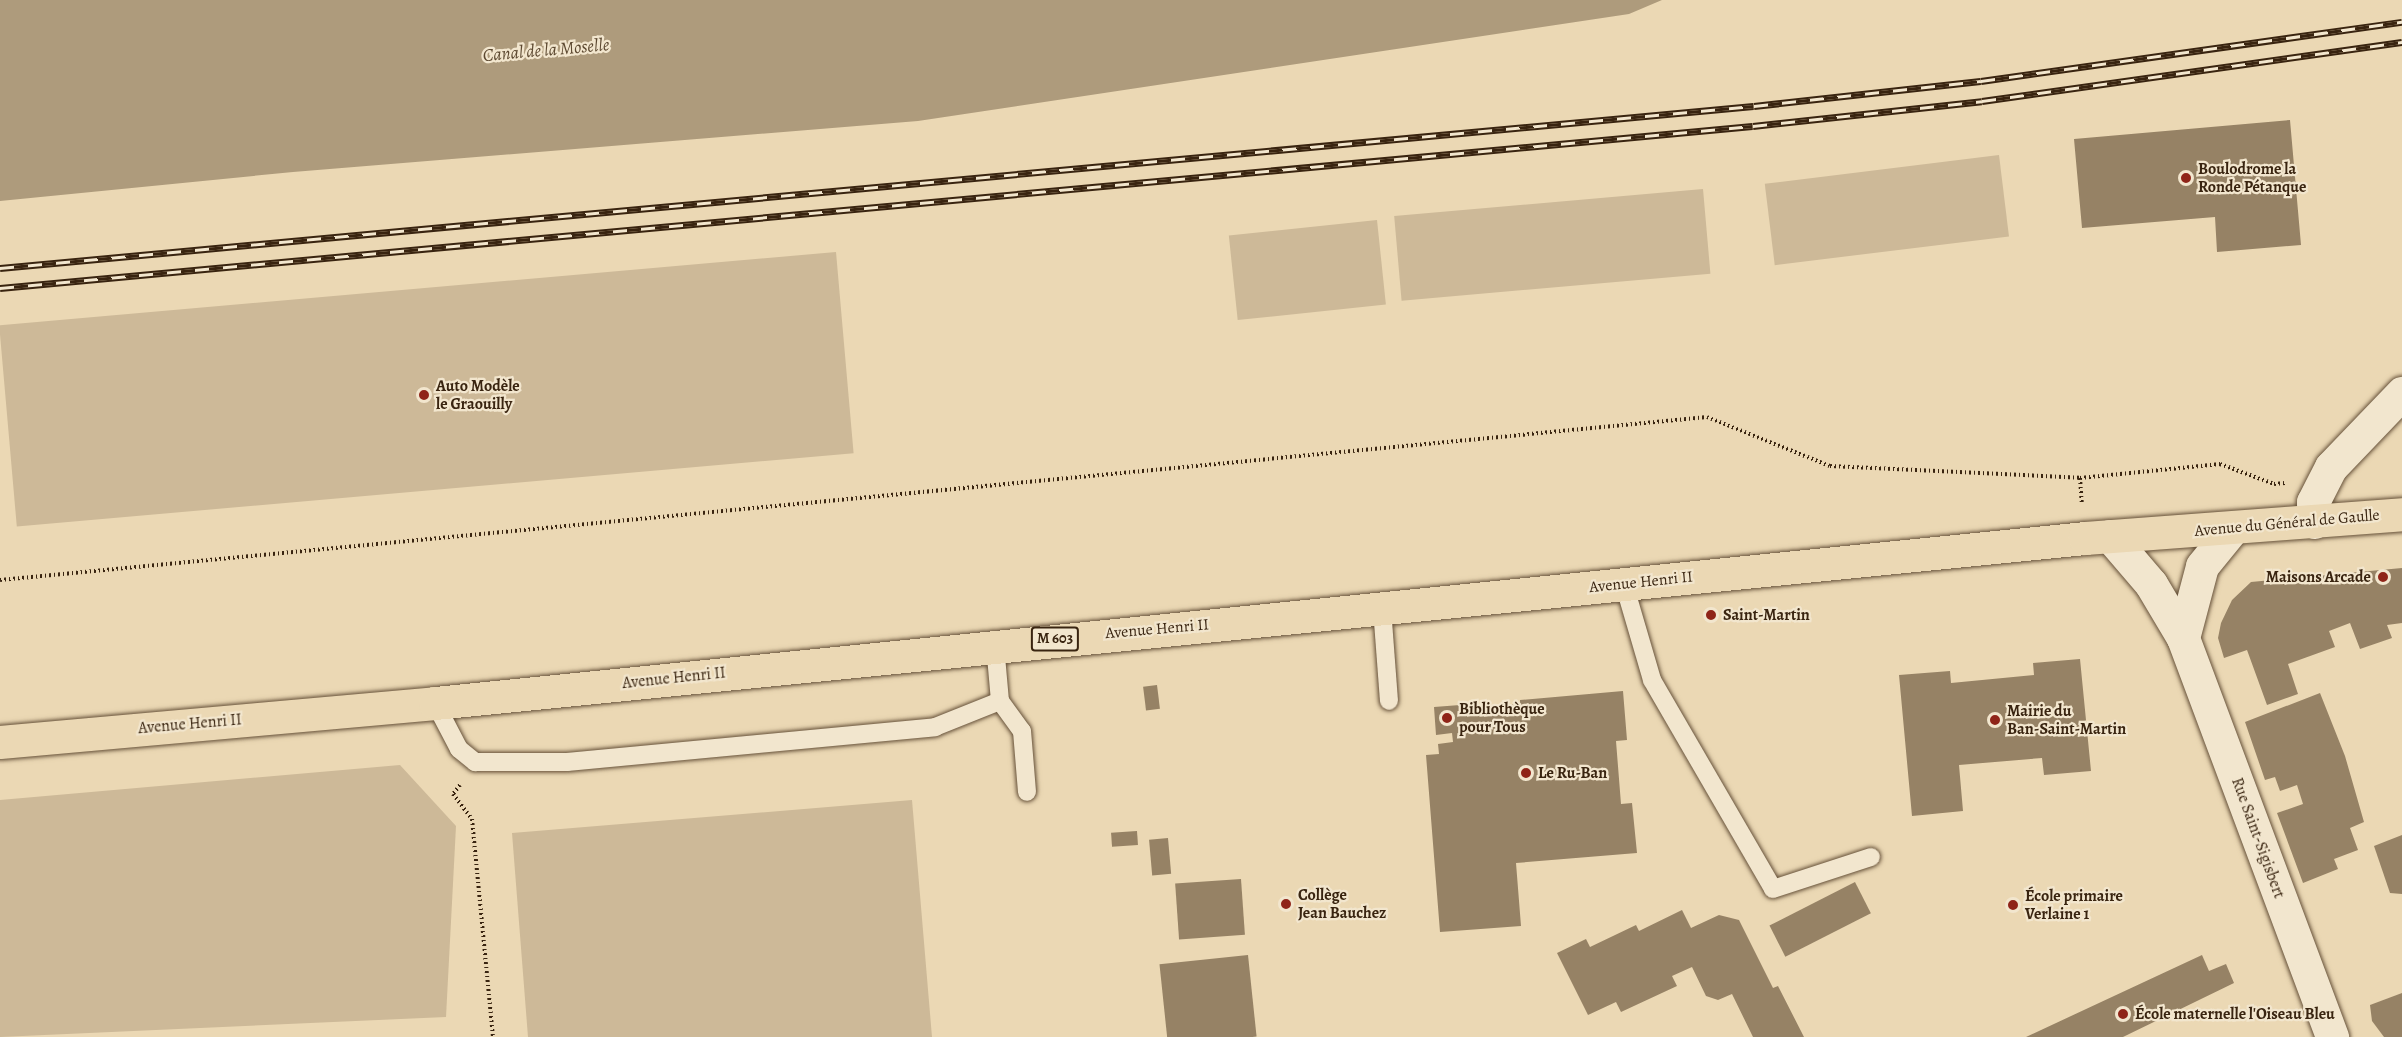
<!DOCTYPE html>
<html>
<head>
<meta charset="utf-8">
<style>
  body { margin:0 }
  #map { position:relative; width:2402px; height:1037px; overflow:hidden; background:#ebd8b4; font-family:Alegreya,serif }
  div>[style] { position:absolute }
  .green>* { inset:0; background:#cdb998; transform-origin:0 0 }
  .water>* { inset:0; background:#ae9b7c }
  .building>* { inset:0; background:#968265; transform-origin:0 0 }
  .path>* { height:4px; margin-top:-2px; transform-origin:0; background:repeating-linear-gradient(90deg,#392410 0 1.5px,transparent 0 4.5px) }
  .roads { filter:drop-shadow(0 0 2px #665139) drop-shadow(0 0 2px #665139) }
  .lane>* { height:18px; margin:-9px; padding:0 9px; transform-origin:9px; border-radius:9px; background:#f2e6ce }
  .street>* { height:33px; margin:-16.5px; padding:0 16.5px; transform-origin:16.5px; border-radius:16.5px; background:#f2e6ce }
  .primary>* { height:33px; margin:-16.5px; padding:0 16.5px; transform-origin:16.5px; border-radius:16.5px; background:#ebd8b4 }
  .rail>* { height:7px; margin-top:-3.5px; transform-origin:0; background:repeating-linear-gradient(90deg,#f2e6ce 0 14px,#392410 0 28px); box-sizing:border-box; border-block:2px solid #392410 }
  .dots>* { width:16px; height:16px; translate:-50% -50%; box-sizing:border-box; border:3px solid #f2e6ce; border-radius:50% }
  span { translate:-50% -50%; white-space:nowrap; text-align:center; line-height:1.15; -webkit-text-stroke:4.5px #f2e6ce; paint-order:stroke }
  .shield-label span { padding:2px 4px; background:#f2e6ce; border:2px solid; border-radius:4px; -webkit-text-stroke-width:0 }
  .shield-label { font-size:15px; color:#392410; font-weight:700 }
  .poi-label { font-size:16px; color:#392410; font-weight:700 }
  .left { translate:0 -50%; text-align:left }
  .right { translate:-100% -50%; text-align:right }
  .street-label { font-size:16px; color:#392410 }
  .water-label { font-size:18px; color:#5c4830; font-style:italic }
</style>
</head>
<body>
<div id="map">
  <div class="green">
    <div style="left:1999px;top:155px;width:82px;height:236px;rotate:83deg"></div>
    <div style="left:1703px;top:189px;width:85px;height:310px;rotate:85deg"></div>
    <div style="left:1377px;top:220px;width:85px;height:149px;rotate:84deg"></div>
    <div style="left:836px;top:252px;width:202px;height:840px;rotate:85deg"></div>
    <div style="clip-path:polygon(400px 765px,456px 826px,446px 1017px,0 1037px,0 800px)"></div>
    <div style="clip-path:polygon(912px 800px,932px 1037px,528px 1037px,512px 833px)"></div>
  </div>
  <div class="water">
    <div style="clip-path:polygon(0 0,1662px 0,1629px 14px,918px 121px,293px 172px,0 201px)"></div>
  </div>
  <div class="building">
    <div style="clip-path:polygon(2290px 120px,2301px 245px,2217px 252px,2215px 217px,2082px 228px,2074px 139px)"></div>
    <div style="clip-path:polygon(2402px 568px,2402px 623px,2387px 625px,2392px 638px,2360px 649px,2350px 623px,2329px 631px,2335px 647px,2288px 664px,2298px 694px,2267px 705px,2247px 650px,2224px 658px,2218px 638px,2221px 623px,2232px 600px,2251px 582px)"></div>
    <div style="clip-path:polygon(2080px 659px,2091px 771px,2044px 775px,2042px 758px,1959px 765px,1963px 811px,1912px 816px,1899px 675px,1950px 671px,1951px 683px,2034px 675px,2033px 663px)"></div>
    <div style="left:1157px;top:685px;width:24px;height:14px;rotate:83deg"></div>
    <div style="clip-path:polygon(1623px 691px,1627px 740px,1616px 741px,1621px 804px,1632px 803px,1637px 853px,1516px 863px,1521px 926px,1440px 932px,1426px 755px,1439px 754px,1438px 744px,1453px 742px,1452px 733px,1436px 735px,1434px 707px,1473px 704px,1501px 712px,1504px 705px,1520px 704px,1520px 700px)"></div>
    <div style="clip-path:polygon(2320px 693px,2345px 756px,2364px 822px,2350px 828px,2358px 850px,2334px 859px,2338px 869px,2303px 883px,2277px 813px,2303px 804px,2297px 785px,2280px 791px,2275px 777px,2265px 780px,2245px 722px)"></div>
    <div style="left:1137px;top:831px;width:14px;height:26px;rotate:86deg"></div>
    <div style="clip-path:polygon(2402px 835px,2402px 894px,2390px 893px,2374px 846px)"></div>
    <div style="left:1168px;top:838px;width:36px;height:19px;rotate:85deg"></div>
    <div style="left:1241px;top:879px;width:56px;height:66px;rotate:86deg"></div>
    <div style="left:1855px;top:882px;width:35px;height:96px;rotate:63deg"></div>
    <div style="clip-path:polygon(1682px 910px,1691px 928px,1719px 915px,1739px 920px,1773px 988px,1778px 986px,1804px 1037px,1753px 1037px,1732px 994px,1718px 1000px,1706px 996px,1692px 967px,1672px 976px,1677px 986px,1621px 1012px,1616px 1002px,1588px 1015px,1557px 953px,1586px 939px,1590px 947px,1636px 925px,1639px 931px)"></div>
    <div style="left:1248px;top:955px;width:82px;height:89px;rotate:84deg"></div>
    <div style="clip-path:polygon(2202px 955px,2209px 971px,2226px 964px,2234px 983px,2123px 1037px,2026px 1037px)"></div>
    <div style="clip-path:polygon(2402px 993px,2402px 1037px,2384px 1037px,2372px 1021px,2370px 1005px)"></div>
  </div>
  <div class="path">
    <div style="left:2080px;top:478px;width:26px;rotate:86deg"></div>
    <div style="left:0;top:580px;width:1715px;rotate:-5.45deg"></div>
    <div style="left:1707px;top:417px;width:132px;rotate:21.7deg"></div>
    <div style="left:1830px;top:466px;width:250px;rotate:2.7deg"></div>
    <div style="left:2080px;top:478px;width:141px;rotate:-5.7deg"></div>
    <div style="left:2220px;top:464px;width:58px;rotate:20.3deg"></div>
    <div style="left:2274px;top:484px;width:11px;rotate:-5deg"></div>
    <div style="left:460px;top:785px;width:11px;rotate:128deg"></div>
    <div style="left:453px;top:794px;width:31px;rotate:53deg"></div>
    <div style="left:472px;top:819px;width:219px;rotate:84.5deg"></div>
  </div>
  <div class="roads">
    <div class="lane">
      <div style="left:1624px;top:584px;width:100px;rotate:73.7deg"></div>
      <div style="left:1652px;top:680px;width:241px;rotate:59.9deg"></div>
      <div style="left:1773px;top:889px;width:103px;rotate:-18.1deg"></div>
      <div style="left:1382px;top:608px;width:93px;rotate:85.7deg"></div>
      <div style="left:995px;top:645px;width:56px;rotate:84.9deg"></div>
      <div style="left:1000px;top:701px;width:37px;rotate:54deg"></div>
      <div style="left:1022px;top:731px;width:61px;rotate:85.3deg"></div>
      <div style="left:435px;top:703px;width:52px;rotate:62.4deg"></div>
      <div style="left:459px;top:749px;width:21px;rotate:39deg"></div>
      <div style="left:475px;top:762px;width:92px"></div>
      <div style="left:567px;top:762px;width:370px;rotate:-5.4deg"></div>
      <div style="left:935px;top:727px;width:70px;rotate:-21.8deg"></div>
    </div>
    <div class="street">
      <div style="left:2314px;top:522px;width:20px;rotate:-93deg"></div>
      <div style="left:2313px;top:502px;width:39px;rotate:-63deg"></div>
      <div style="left:2331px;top:467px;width:103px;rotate:-46.2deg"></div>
      <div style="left:2110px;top:536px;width:63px;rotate:49.5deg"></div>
      <div style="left:2151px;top:584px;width:63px;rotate:59.3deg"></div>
      <div style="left:2183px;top:638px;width:426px;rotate:69.5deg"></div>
      <div style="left:2183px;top:638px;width:74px;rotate:-75.2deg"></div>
      <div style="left:2202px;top:566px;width:49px;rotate:-50.8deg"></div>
    </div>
    <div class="primary">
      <div style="left:0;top:742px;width:437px;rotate:-5.1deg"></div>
      <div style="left:435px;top:703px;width:1658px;rotate:-5.71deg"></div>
      <div style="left:2085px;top:538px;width:318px;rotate:-4.3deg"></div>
    </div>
  </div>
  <div class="rail">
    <div style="left:0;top:268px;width:1761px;rotate:-5.28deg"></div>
    <div style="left:1754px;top:106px;width:228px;rotate:-6.3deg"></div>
    <div style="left:1981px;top:81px;width:425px;rotate:-8deg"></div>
    <div style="left:0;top:288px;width:1760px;rotate:-5.28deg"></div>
    <div style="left:1753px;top:126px;width:230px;rotate:-6.2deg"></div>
    <div style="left:1982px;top:101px;width:424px;rotate:-8deg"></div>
  </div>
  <div class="dots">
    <div style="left:2186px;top:178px;background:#8f2418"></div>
    <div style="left:424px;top:395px;background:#8f2418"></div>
    <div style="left:2383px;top:577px;background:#8f2418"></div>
    <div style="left:1711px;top:615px;background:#8f2418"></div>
    <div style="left:1447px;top:718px;background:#8f2418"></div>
    <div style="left:1995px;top:720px;background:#8f2418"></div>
    <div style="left:1526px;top:773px;background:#8f2418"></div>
    <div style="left:1286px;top:904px;background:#8f2418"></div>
    <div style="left:2013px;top:905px;background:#8f2418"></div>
    <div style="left:2123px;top:1014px;background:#8f2418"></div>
  </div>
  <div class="shield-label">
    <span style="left:1055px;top:639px">M 603</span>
  </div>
  <div class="poi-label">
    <span class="left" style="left:2198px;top:178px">Boulodrome la<br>Ronde Pétanque</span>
    <span class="left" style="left:436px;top:395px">Auto Modèle<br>le Graouilly</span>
    <span class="right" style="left:2371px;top:577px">Maisons Arcade</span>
    <span class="left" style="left:1723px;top:615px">Saint-Martin</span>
    <span class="left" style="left:1459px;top:718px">Bibliothèque<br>pour Tous</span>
    <span class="left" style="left:2007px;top:720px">Mairie du<br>Ban-Saint-Martin</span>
    <span class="left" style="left:1538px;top:773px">Le Ru-Ban</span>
    <span class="left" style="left:1298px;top:904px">Collège<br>Jean Bauchez</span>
    <span class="left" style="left:2025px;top:905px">École primaire<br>Verlaine 1</span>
    <span class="left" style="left:2135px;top:1014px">École maternelle l'Oiseau Bleu</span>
  </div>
  <div class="street-label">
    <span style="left:2287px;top:523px;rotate:-5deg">Avenue du Général de Gaulle</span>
    <span style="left:1641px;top:582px;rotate:-6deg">Avenue Henri II</span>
    <span style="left:1157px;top:629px;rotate:-5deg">Avenue Henri II</span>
    <span style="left:674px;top:678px;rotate:-6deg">Avenue Henri II</span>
    <span style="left:190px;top:724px;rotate:-5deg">Avenue Henri II</span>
    <span style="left:2258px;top:838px;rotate:70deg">Rue Saint-Sigisbert</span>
  </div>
  <div class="water-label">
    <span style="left:546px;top:50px;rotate:-5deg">Canal de la Moselle</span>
  </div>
</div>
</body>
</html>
